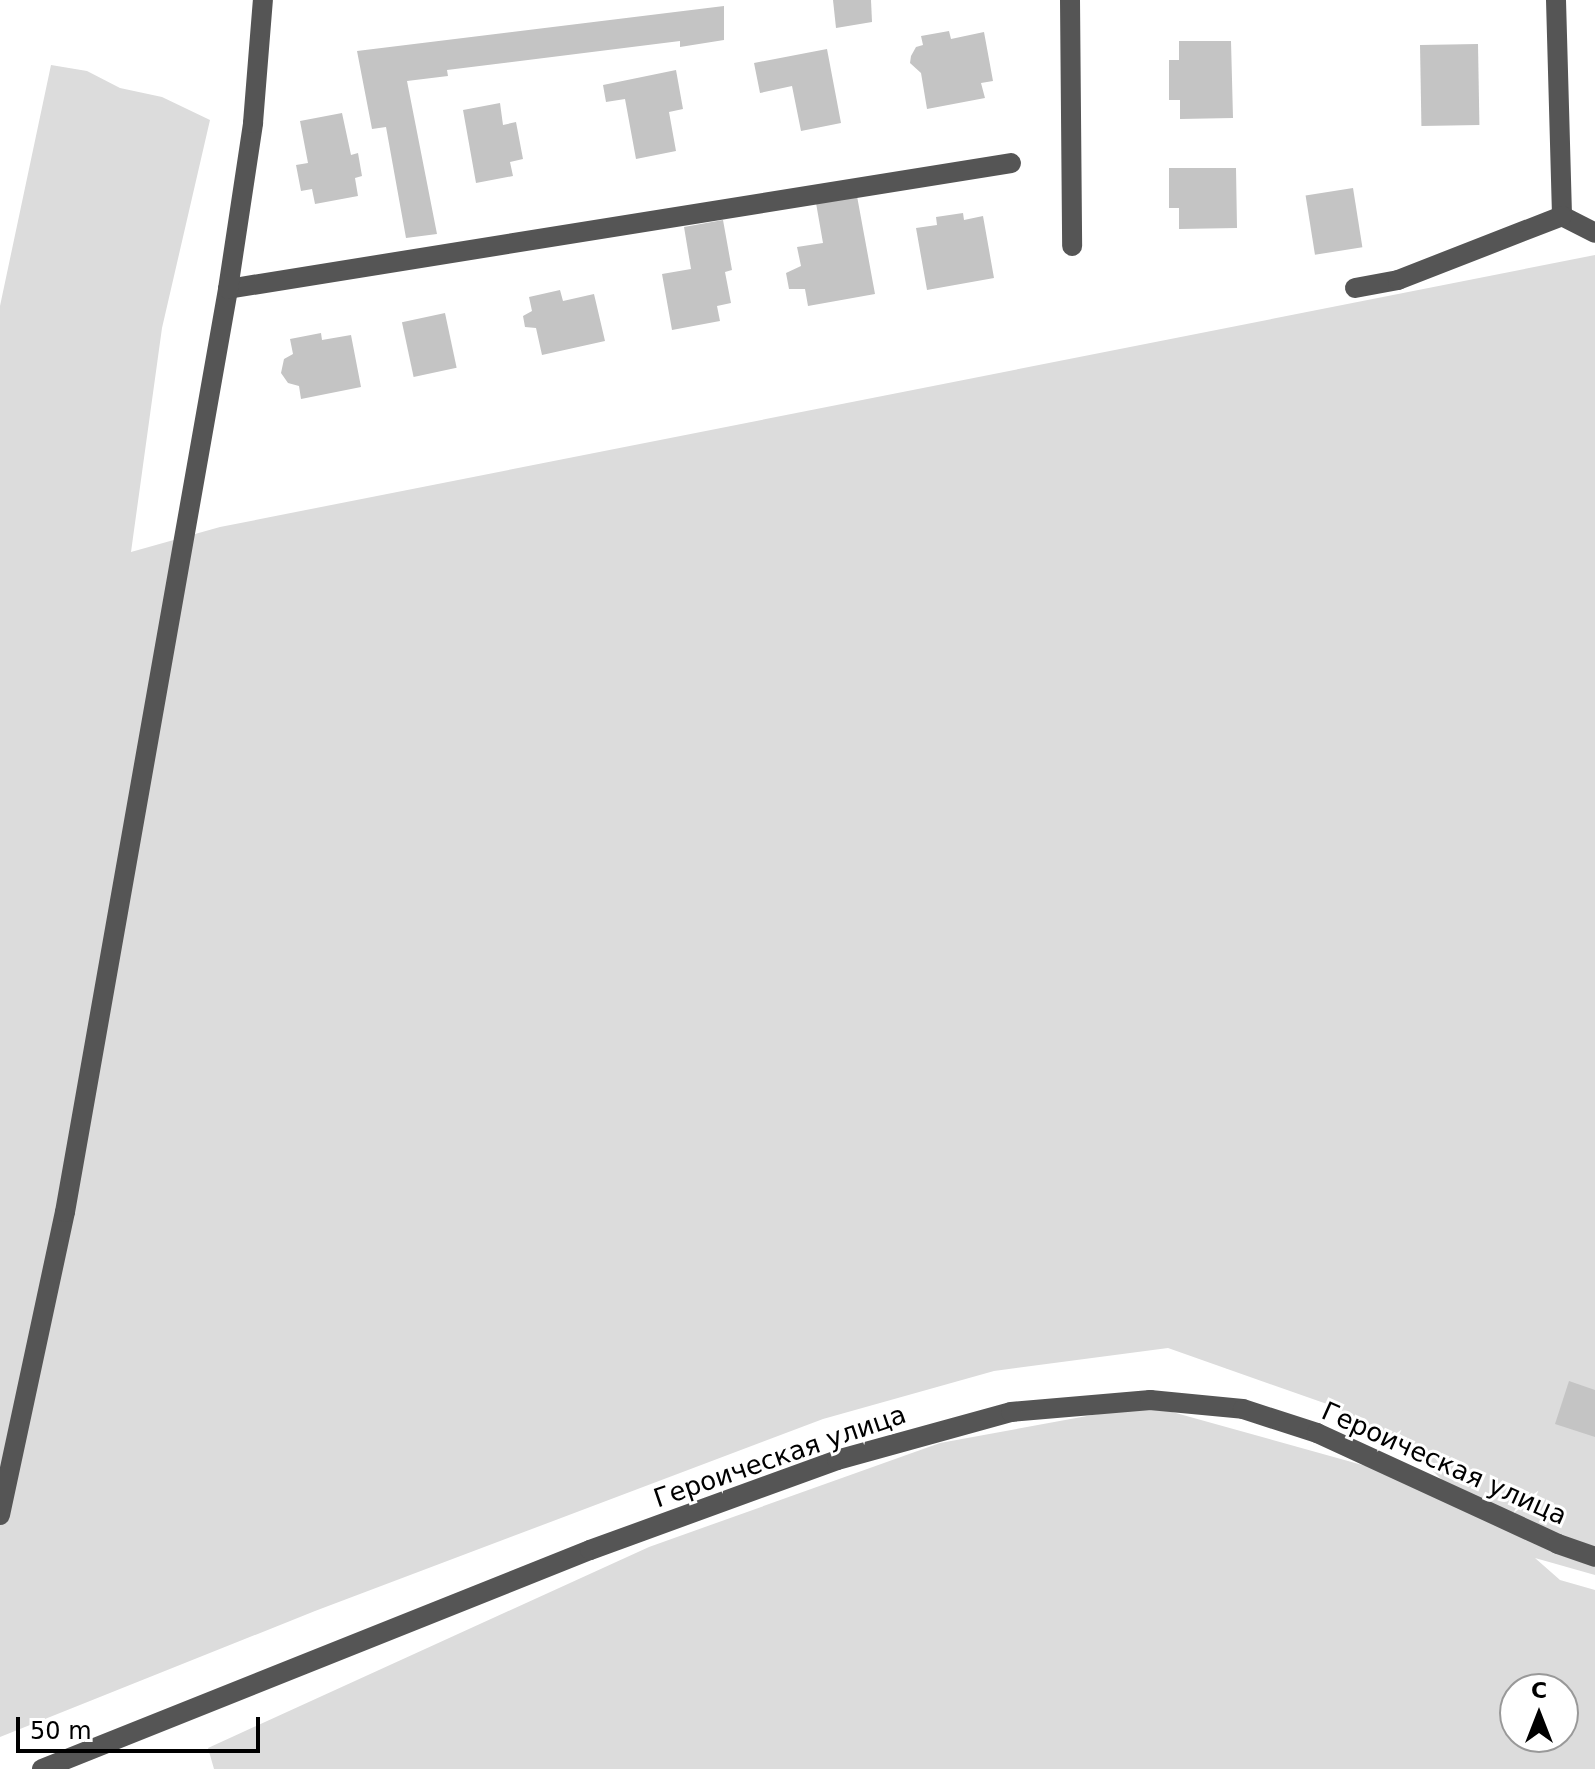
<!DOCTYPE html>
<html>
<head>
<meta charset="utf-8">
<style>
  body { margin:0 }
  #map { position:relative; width:1595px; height:1769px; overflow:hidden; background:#fff; font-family:"DejaVu Sans",sans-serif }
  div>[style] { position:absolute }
  .green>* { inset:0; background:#dcdcdc }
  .building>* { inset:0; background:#c4c4c4; transform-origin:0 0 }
  .minor>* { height:20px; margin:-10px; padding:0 10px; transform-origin:10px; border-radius:10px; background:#555 }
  span { translate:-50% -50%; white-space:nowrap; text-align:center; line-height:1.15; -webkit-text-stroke:6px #fff; paint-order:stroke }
  .street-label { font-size:26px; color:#000 }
  .north { position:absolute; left:1499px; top:1673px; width:80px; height:80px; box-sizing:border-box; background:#fff; border:2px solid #999; border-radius:50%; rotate:0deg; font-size:22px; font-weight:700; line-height:32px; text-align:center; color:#000 }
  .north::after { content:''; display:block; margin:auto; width:28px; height:36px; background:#000; clip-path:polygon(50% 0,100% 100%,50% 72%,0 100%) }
  .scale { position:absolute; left:16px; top:1717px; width:244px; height:36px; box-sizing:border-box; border:4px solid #000; border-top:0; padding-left:10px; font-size:24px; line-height:28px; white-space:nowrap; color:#000; -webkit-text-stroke:6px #fff; paint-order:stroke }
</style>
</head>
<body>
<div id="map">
  <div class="green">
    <div style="clip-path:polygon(evenodd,51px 65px,87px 71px,120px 88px,162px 97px,210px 120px,162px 328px,131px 552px,220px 527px,1595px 255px,1595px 1575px,1535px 1558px,1560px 1580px,1595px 1590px,1595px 1769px,214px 1769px,208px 1748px,649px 1547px,940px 1443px,1147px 1405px,1452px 1490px,1421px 1459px,1327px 1404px,1168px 1348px,994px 1371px,823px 1419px,315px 1611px,0 1737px,0 306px,51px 65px,1515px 1689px,1563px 1689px,1563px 1737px,1515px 1737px,1515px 1689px)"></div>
  </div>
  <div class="building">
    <div style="clip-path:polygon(833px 0,871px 0,872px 22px,836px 28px)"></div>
    <div style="clip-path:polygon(724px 6px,724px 40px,680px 47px,680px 41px,447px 70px,448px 76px,407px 81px,437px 234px,406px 238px,386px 127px,372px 129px,357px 51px)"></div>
    <div style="clip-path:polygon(949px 31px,951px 39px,984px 32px,993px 81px,981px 83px,985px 98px,927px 109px,921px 73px,910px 63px,911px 56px,916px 47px,923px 45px,921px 36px)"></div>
    <div style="clip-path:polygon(1179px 41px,1231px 41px,1233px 118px,1180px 119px,1180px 100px,1169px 100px,1169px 60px,1179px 60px)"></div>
    <div style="left:1478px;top:44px;width:81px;height:58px;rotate:89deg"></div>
    <div style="clip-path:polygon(827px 49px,841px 123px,801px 131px,792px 86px,760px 93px,754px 63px)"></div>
    <div style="clip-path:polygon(676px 70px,683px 109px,669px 112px,676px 151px,636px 159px,625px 99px,606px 102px,603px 85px)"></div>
    <div style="clip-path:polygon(500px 103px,503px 125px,516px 122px,523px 159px,510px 162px,513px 176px,476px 183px,463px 110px)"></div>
    <div style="clip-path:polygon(342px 113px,351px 155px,358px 153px,362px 176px,355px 178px,358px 196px,315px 204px,312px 189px,301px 191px,296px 165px,308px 163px,300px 121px)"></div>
    <div style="clip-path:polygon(1169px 168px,1236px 168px,1237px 228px,1179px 229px,1179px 208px,1169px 208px)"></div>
    <div style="left:1353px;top:188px;width:60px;height:48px;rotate:81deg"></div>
    <div style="clip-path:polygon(857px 196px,875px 294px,808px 306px,805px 289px,789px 289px,786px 273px,801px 266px,797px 247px,823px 243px,816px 203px)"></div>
    <div style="clip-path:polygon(963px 213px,964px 220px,983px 216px,994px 278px,927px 290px,916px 228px,937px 225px,936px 217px)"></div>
    <div style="clip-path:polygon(723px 220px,732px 270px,725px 272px,731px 303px,717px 306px,720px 321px,672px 330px,662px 274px,691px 269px,684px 227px)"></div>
    <div style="clip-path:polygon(560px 290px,563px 301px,594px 294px,605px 341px,542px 355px,536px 328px,525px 327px,523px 316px,532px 311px,529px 297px)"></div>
    <div style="left:445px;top:313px;width:56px;height:44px;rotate:78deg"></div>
    <div style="clip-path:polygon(321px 333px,322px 340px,351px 335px,361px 387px,301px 399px,299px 386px,288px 383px,281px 373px,284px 359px,293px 354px,290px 339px)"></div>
    <div style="clip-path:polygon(1569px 1381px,1595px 1390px,1595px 1437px,1555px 1424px)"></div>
  </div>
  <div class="minor">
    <div style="left:1070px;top:0;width:246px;rotate:89.5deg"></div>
    <div style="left:1556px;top:0;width:216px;rotate:88.4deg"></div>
    <div style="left:1562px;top:216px;width:37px;rotate:27deg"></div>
    <div style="left:1355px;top:288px;width:44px;rotate:-10.5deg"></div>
    <div style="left:1398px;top:280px;width:176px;rotate:-21.3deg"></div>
    <div style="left:228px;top:289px;width:793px;rotate:-9.14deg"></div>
    <div style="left:0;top:1515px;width:310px;rotate:-77.9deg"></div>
    <div style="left:65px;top:1212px;width:937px;rotate:-79.98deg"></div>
    <div style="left:228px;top:289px;width:168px;rotate:-81.4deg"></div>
    <div style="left:253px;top:123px;width:123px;rotate:-85.4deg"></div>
    <div style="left:42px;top:1769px;width:590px;rotate:-21.78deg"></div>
    <div style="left:590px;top:1550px;width:263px;rotate:-20deg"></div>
    <div style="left:837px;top:1460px;width:180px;rotate:-15.4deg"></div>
    <div style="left:1011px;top:1412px;width:140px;rotate:-4.9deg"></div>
    <div style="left:1150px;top:1400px;width:93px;rotate:5.5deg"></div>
    <div style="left:1243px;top:1409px;width:78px;rotate:18deg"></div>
    <div style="left:1317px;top:1433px;width:265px;rotate:24.7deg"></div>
    <div style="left:1558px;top:1544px;width:39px;rotate:19deg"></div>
  </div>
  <div class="street-label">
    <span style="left:780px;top:1457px;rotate:-19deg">Героическая улица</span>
    <span style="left:1444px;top:1464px;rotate:24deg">Героическая улица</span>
  </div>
  <div class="north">С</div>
  <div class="scale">50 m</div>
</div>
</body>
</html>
